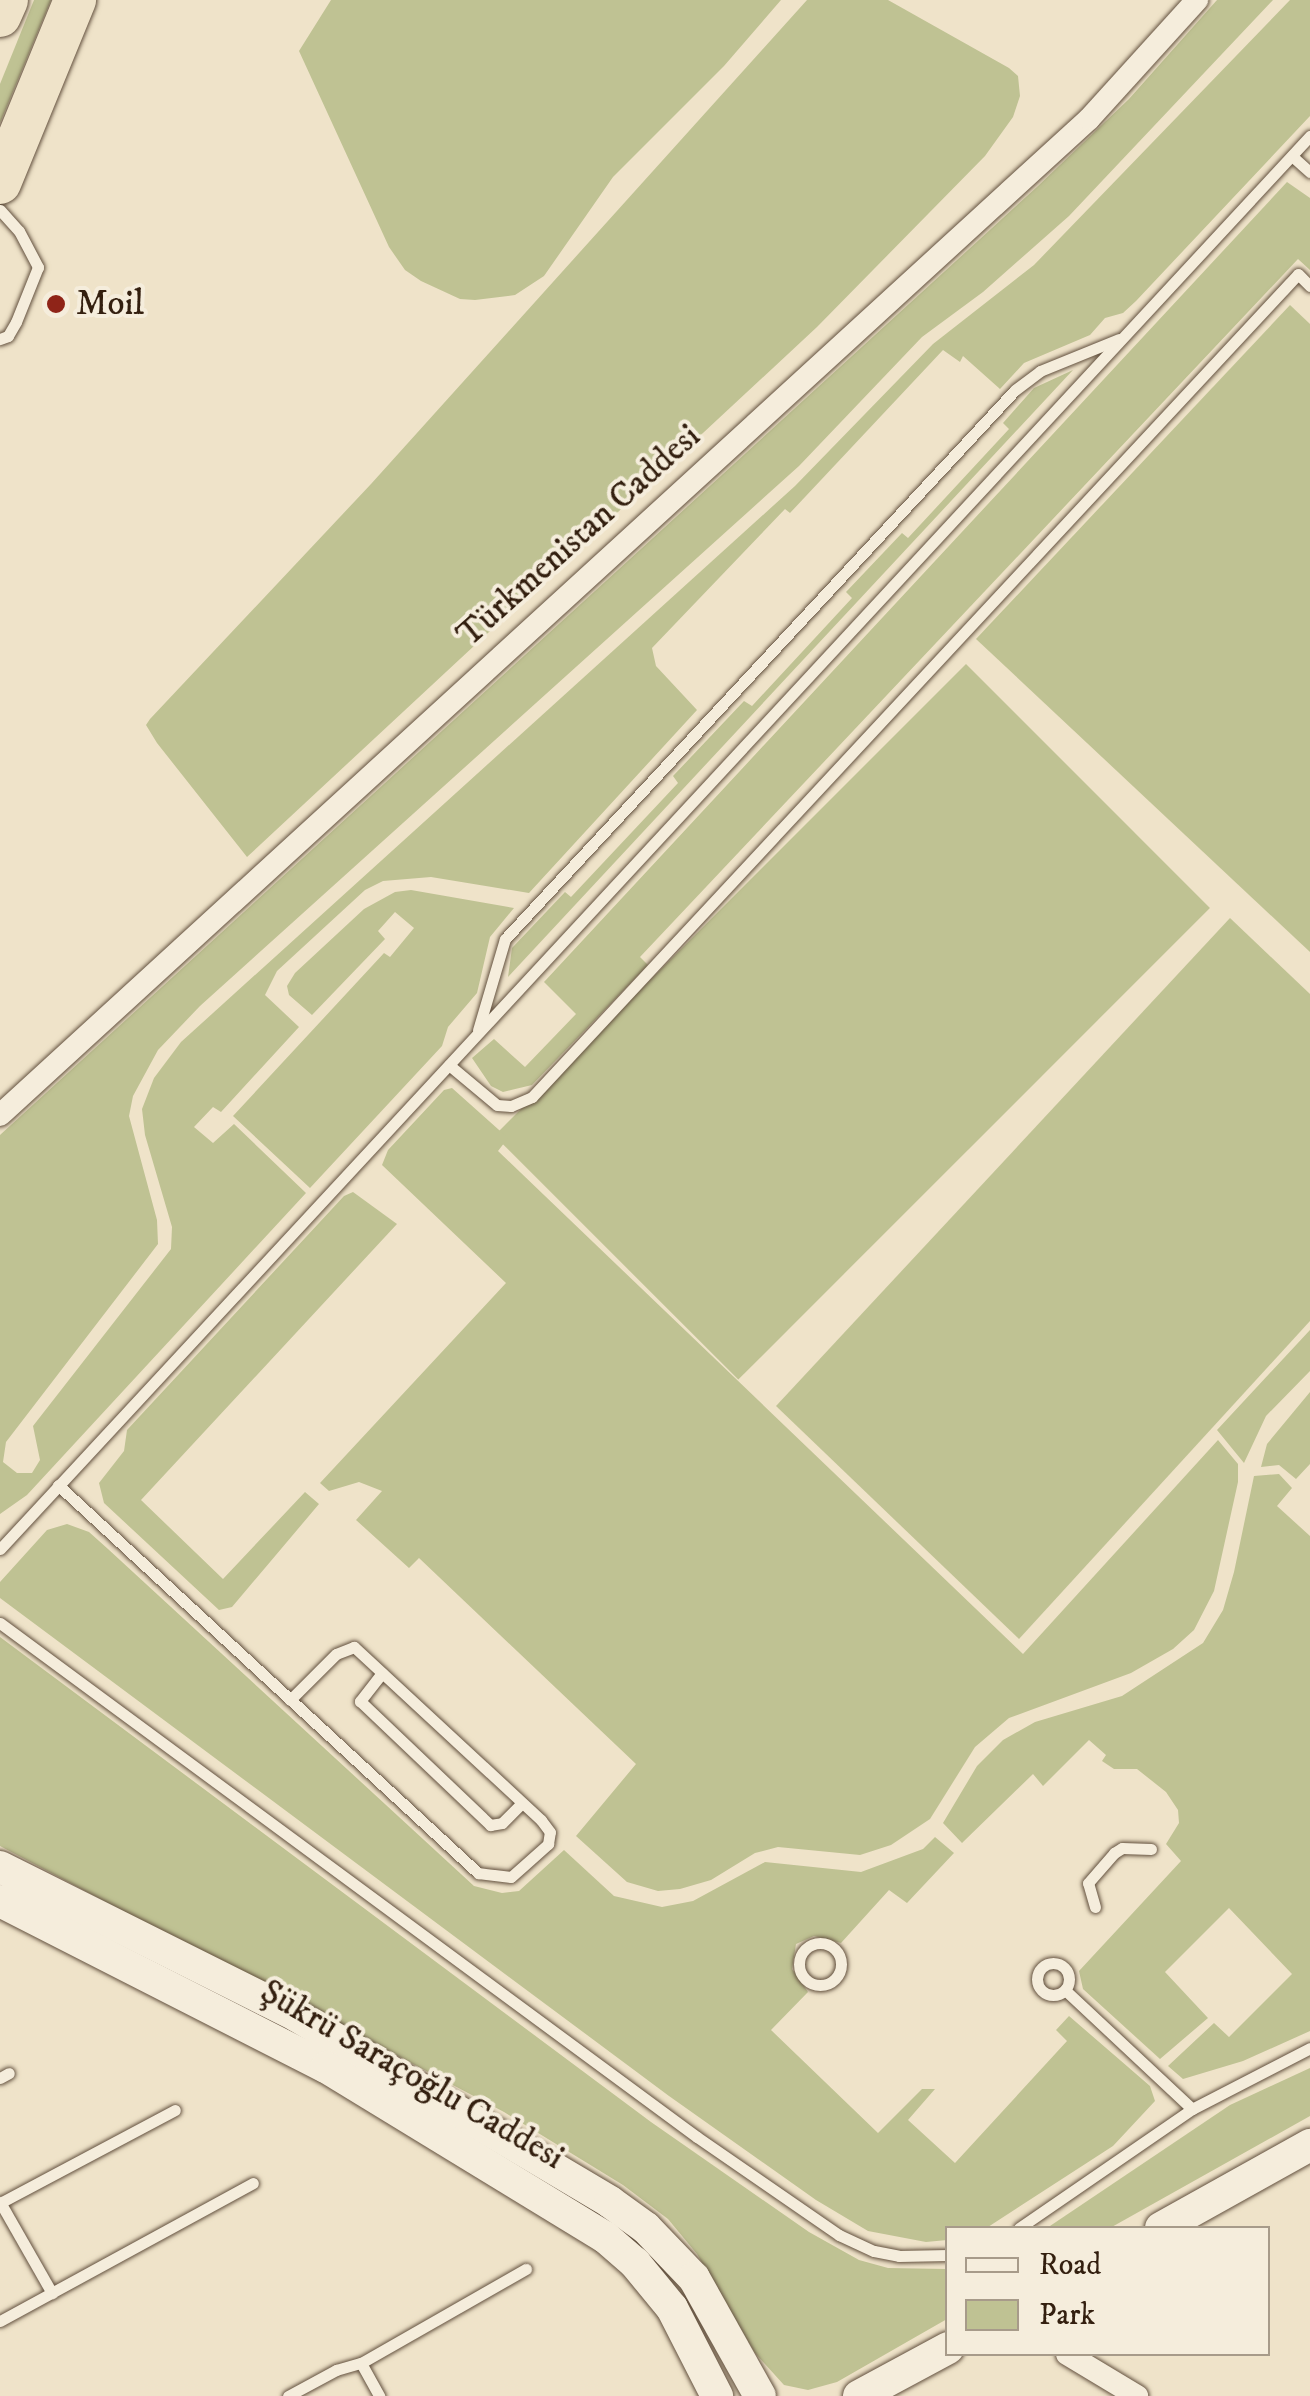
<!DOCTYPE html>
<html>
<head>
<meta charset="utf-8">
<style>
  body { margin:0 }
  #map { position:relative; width:1310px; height:2396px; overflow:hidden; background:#efe3c9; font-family:"IM FELL DW Pica",serif }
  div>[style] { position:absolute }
  .green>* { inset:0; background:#bfc293; transform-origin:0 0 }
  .roads { filter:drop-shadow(0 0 2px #62503e) drop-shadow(0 0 2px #62503e) }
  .lane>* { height:11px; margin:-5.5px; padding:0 5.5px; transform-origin:5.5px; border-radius:5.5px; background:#f5eddc }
  .lane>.ring { margin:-5.5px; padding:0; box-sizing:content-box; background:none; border:11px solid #f5eddc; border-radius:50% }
  .street>* { height:22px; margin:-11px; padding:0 11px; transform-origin:11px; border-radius:11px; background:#f5eddc }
  .secondary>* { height:32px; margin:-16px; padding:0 16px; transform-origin:16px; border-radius:16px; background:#f5eddc }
  .highway>* { height:42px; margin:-21px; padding:0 21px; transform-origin:21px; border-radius:21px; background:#efe3c9 }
  .dots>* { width:28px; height:28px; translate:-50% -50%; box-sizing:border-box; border:5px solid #f5eddc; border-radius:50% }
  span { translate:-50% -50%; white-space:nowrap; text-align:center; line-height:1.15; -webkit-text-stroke:8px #f5eddc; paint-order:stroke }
  .poi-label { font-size:35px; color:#331f0f }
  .left { translate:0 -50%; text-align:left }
  .street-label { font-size:35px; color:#331f0f }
  .legend { position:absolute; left:945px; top:2226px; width:325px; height:130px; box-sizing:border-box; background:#f5eddc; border:2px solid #a79b8a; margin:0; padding:12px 18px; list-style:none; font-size:30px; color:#331f0f }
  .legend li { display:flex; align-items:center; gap:20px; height:50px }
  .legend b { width:50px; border:2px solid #a79b8a }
</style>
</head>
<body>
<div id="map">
  <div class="green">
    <div style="clip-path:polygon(34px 0,51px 0,0 123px,0 84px)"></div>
    <div style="clip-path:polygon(331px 0,781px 0,724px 66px,613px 177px,544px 276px,515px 295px,475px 300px,460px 299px,421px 281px,405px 270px,389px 247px,299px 51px)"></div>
    <div style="clip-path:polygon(807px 0,888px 0,1009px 68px,1018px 76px,1020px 96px,1013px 117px,985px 156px,817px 327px,247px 857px,157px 743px,146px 725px,150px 719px,371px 484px)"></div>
    <div style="clip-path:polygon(1217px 0,1273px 0,1069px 216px,983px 292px,922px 337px,799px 466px,200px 1006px,158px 1050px,133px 1096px,129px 1116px,157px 1220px,158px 1244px,6px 1442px,3px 1462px,17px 1473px,32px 1473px,40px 1460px,33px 1426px,171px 1249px,172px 1227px,145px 1135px,142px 1109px,154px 1078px,181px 1042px,795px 486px,933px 344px,1034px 265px,1290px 0,1310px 0,1310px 116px,1136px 301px,1123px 313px,1105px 318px,1090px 335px,1024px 363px,1000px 389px,963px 356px,960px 362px,943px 350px,790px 513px,785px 509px,652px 648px,656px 666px,697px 710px,529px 893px,431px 877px,383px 881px,365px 890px,277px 971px,265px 995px,299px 1027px,221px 1112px,213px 1107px,194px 1127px,213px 1143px,234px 1124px,306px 1193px,27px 1495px,0 1514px,0 1135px,1038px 186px,1129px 99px)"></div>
    <div style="clip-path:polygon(1287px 182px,1310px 198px,1310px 270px,1298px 259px,640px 957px,648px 965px,532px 1085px,503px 1092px,491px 1086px,472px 1058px,494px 1039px,525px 1067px,576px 1014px,544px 982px)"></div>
    <div style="clip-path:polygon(1290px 305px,1310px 324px,1310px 952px,976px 639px)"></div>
    <div style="clip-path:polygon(1073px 370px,508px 977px,512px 948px,565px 892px,571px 897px,678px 783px,673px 776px,744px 701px,752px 706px,852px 598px,846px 592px,902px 533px,908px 538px,1009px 429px,1003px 423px,1034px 388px)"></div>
    <div style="left:966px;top:664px;width:345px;height:667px;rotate:45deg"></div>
    <div style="clip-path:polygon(411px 890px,514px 908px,490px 937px,477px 993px,448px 1027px,442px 1046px,310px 1188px,233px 1116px,384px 953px,390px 957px,414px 928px,395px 912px,378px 931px,385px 939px,312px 1015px,289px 995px,287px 986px,295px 973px,364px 909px,395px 892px)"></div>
    <div style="clip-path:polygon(1230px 918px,1310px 994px,1310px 1321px,1019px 1639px,776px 1406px)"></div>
    <div style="clip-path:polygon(452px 1088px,508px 1138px,498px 1151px,1023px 1654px,1218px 1440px,1238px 1464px,1238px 1482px,1214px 1591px,1194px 1630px,1173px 1649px,1131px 1673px,1009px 1718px,975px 1747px,930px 1819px,891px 1845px,860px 1855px,778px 1847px,755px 1853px,711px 1880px,680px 1889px,658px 1891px,627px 1882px,576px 1836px,636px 1764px,419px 1558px,409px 1568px,356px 1520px,382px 1491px,359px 1482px,329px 1491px,320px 1483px,506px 1283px,382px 1165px,388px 1150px,444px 1090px)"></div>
    <div style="clip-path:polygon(353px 1192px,397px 1224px,141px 1500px,223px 1579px,305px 1492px,319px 1504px,232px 1607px,219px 1610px,104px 1503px,99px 1483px,124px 1451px,127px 1430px,344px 1196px)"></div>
    <div style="clip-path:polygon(1310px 1330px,1310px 1371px,1266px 1416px,1244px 1463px,1217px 1430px)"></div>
    <div style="clip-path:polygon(1310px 1392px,1310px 1464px,1296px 1479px,1279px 1465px,1261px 1467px,1267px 1444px)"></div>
    <div style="clip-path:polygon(1279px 1474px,1292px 1488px,1277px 1506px,1310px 1536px,1310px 2031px,1243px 2061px,1183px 2079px,1168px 2066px,1214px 2023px,1229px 2037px,1292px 1974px,1229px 1908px,1165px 1972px,1208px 2018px,1160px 2059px,1083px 1989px,1079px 1971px,1181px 1861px,1166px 1844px,1179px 1823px,1178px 1810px,1166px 1792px,1137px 1769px,1114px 1769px,1102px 1761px,1106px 1755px,1089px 1740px,1043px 1786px,1033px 1774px,962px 1843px,943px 1823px,977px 1766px,1003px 1740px,1035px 1722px,1122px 1696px,1203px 1643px,1223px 1610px,1234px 1572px,1254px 1476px)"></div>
    <div style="clip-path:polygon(67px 1524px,89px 1532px,108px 1549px,474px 1886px,502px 1893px,519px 1891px,564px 1850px,614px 1896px,662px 1907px,693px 1901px,765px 1862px,861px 1872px,923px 1849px,935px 1837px,954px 1853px,907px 1903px,889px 1890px,841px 1943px,814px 1936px,796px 1944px,792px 1969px,808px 1992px,771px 2030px,878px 2133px,922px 2089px,935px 2089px,908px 2120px,955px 2163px,1067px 2041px,1056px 2030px,1069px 2016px,1150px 2086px,1155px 2101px,1113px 2146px,988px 2227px,948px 2228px,947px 2240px,926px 2242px,868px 2231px,816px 2200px,669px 2096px,0 1598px,0 1582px,47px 1530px)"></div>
    <div style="clip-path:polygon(0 1637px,651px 2122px,809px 2232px,859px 2260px,888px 2268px,947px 2269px,947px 2319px,837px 2382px,808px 2390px,784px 2385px,755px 2353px,697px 2254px,668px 2219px,623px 2185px,504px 2112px,0 1846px)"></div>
    <div style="clip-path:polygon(1310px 2068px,1310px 2116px,1110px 2228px,1047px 2228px,1230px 2105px)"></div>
  </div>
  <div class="roads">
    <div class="lane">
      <div style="left:1292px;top:156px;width:24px;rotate:42deg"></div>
      <div style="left:0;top:210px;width:28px;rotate:48deg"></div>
      <div style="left:19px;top:231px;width:41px;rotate:62.2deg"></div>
      <div style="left:38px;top:267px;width:59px;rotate:111.8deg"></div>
      <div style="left:16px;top:322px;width:16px;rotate:120deg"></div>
      <div style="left:8px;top:336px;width:9px;rotate:159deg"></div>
      <div style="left:478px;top:1030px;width:95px;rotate:-73.5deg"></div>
      <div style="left:505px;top:939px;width:749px;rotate:-47.11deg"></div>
      <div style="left:1015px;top:390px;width:31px;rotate:-37deg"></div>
      <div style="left:1040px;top:371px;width:85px;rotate:-22.1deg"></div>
      <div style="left:449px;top:1065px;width:62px;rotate:39.8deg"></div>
      <div style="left:497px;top:1105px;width:14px;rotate:4deg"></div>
      <div style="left:511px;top:1106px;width:23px;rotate:-23deg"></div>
      <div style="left:532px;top:1097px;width:1124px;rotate:-47.05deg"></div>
      <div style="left:1298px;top:274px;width:17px;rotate:45deg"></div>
      <div style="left:58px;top:1485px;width:572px;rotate:42.73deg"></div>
      <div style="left:478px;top:1873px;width:33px;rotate:7deg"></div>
      <div style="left:511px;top:1877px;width:50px;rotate:-41.7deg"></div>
      <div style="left:548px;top:1844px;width:12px;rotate:-81deg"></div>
      <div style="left:550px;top:1832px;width:15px;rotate:-127deg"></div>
      <div style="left:541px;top:1820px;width:255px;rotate:-137.2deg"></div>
      <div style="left:354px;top:1647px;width:19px;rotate:159deg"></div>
      <div style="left:336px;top:1654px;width:65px;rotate:135deg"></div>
      <div style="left:0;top:1549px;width:1927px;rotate:-47.17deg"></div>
      <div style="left:0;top:1623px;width:866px;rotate:36.41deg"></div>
      <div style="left:697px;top:2137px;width:173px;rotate:34.6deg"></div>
      <div style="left:839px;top:2235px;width:38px;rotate:25deg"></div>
      <div style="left:874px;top:2251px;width:25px;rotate:11deg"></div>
      <div style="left:899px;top:2256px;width:49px;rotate:-1.2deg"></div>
      <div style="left:382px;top:1673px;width:36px;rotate:128deg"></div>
      <div style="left:360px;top:1701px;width:180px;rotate:43.6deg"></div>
      <div style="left:490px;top:1825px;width:12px;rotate:-9deg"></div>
      <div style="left:502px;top:1823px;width:28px;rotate:-45deg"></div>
      <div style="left:1095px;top:1907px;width:25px;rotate:-106deg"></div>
      <div style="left:1088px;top:1883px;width:40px;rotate:-49deg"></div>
      <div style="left:1114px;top:1853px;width:9px;rotate:-32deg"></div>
      <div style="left:1122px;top:1848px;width:29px;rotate:2deg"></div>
      <div class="ring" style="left:799px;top:1943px;width:31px;height:31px"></div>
      <div class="ring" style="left:1037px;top:1963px;width:21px;height:21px"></div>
      <div style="left:1065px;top:1990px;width:174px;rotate:43.1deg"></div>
      <div style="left:0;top:2078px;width:10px;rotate:-29deg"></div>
      <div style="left:0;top:2202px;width:105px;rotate:60.3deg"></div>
      <div style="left:0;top:2203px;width:198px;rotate:-28deg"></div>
      <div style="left:1019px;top:2228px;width:210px;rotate:-34.5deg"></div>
      <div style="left:1192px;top:2109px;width:133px;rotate:-27.3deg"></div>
      <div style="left:0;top:2321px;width:288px;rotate:-28.6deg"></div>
      <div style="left:361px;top:2363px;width:38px;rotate:61deg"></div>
      <div style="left:288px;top:2396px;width:55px;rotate:-28.4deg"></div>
      <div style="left:336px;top:2370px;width:26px;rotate:-16deg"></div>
      <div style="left:361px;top:2363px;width:190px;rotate:-29.7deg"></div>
    </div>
    <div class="street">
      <div style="left:0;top:1115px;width:1476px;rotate:-42.45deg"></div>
      <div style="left:1089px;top:119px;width:161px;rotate:-47.8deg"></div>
      <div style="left:1067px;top:2354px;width:82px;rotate:31deg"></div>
    </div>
    <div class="secondary">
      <div style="left:0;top:1867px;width:332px;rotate:26.6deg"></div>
      <div style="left:297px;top:2016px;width:364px;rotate:30.7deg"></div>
      <div style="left:610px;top:2202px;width:44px;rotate:35.8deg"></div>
      <div style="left:646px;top:2228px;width:69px;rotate:46.2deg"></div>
      <div style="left:694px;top:2278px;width:135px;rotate:60.8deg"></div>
      <div style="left:0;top:1901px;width:366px;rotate:27deg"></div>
      <div style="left:326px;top:2067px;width:327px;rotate:31.4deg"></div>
      <div style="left:605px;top:2237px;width:40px;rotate:41deg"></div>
      <div style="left:635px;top:2263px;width:58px;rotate:50.6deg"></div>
      <div style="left:672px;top:2308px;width:99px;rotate:62.9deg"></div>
      <div style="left:1161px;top:2228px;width:171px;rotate:-29.1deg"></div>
      <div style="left:859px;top:2396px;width:101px;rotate:-28.3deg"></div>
    </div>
    <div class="highway">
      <div style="left:0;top:16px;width:17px;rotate:-66deg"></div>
      <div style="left:0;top:183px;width:198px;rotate:-67.7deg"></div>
    </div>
  </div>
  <div class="dots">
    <div style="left:56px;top:304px;background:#8f2418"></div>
  </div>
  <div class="poi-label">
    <span class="left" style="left:76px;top:304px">Moil</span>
  </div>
  <div class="street-label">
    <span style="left:579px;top:536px;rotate:-42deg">Türkmenistan Caddesi</span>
    <span style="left:412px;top:2075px;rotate:30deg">Şükrü Saraçoğlu Caddesi</span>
  </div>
  <ul class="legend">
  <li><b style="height:12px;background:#f5eddc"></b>Road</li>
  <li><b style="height:28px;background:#bfc293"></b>Park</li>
  </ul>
</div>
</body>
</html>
